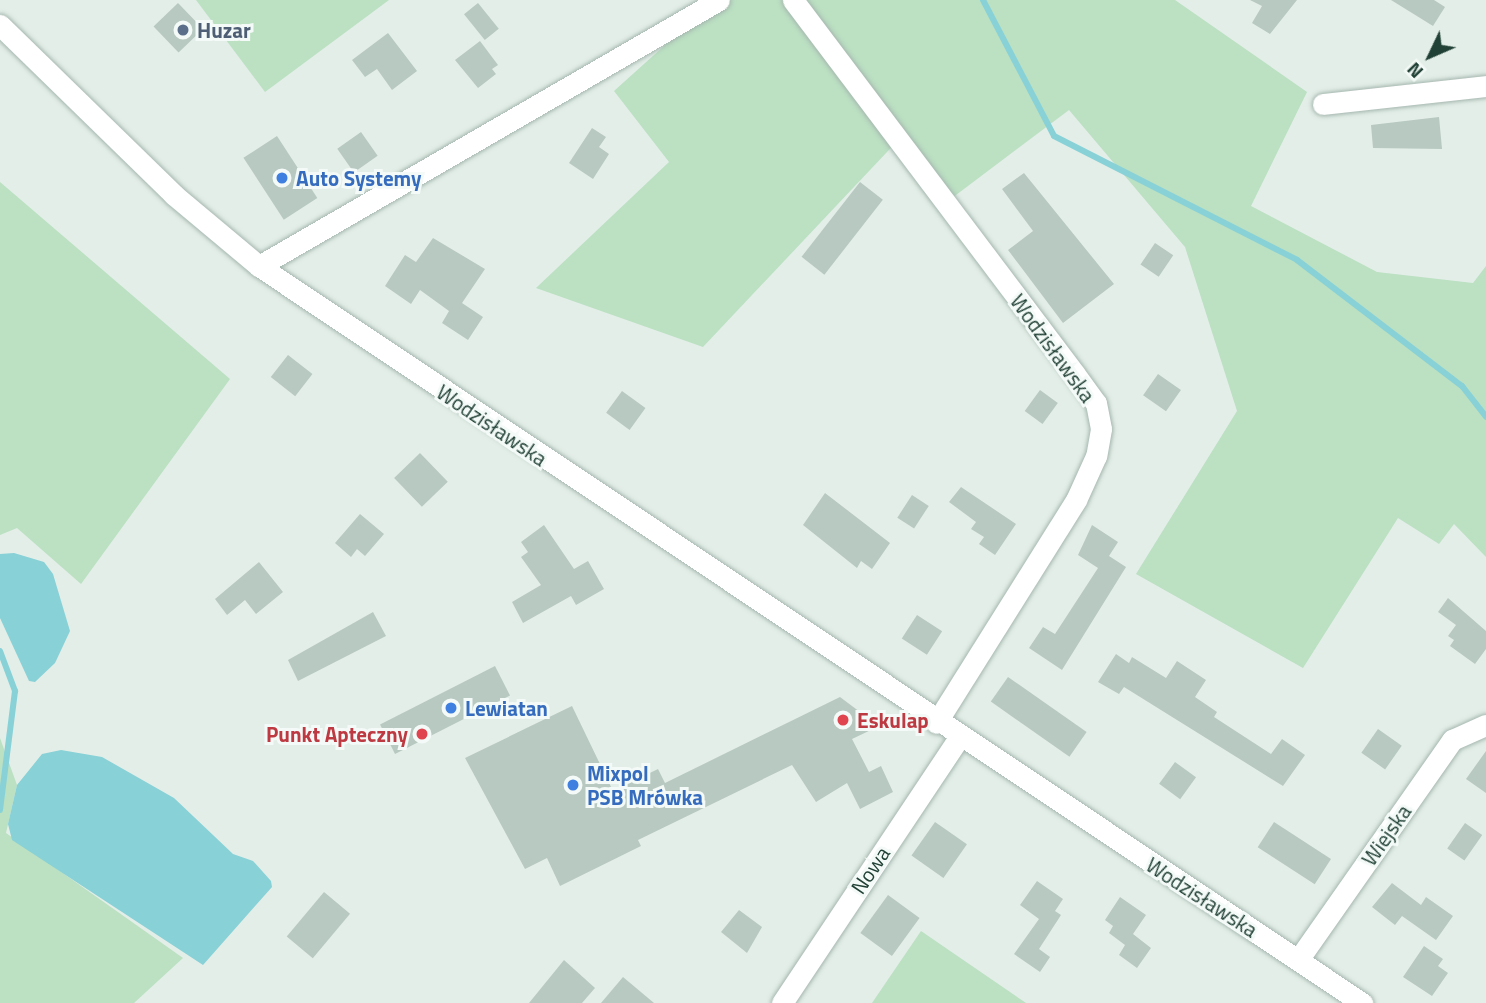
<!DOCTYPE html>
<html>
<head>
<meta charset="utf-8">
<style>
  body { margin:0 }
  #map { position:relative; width:1486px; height:1003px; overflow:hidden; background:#e3eee8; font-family:"Titillium Web",sans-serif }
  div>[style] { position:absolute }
  .green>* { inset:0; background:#bbe0c2 }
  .water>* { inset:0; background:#88d1d7 }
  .stream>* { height:6px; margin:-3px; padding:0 3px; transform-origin:3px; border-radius:3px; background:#88d1d7 }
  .building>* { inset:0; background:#b8c9c1; transform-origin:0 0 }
  .roads { filter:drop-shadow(0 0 2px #a5b7af) drop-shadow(0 0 2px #a5b7af) }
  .street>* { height:21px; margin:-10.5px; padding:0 10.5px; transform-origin:10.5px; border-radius:10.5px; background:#fff }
  .secondary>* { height:21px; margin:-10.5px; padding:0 10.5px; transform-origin:10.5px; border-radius:10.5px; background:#fff }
  .dots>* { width:19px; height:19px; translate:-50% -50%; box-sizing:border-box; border:4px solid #f4faf7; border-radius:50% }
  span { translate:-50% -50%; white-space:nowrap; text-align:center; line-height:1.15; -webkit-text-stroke:6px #f4faf7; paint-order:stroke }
  .service-label { font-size:21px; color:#4e5e75; font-weight:700 }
  .left { translate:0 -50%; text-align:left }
  .shop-label { font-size:21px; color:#366cbe; font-weight:700 }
  .street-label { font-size:21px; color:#214136 }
  .health-label { font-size:21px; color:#be3a42; font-weight:700 }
  .right { translate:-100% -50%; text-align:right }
  .north { position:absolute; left:1395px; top:21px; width:70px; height:70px; -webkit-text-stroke:5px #f4faf7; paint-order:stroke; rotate:226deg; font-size:19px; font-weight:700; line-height:28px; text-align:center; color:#214136 }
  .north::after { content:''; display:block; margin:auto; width:24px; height:32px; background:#214136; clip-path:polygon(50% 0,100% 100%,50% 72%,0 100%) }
</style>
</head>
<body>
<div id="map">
  <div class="green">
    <div style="clip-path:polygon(196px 0,389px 0,265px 92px)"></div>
    <div style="clip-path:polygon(715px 0,1175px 0,1307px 92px,1251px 206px,1377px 272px,1473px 283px,1486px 266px,1486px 557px,1454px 524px,1439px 544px,1398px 518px,1303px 668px,1136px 574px,1237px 411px,1185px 247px,1069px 110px,952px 198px,904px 134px,703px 347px,536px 288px,669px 162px,614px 91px)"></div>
    <div style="clip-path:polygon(0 182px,230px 379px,81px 584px,17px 528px,0 535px)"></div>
    <div style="clip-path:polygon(0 738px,17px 785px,6px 833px,183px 958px,134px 1003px,0 1003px)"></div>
    <div style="clip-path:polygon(921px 931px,1026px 1003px,872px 1003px)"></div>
  </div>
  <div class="water">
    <div style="clip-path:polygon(14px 553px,44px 562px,53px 574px,70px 631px,55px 663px,35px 682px,29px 681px,0 618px,0 554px)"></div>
    <div style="clip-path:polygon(61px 750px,102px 757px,174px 798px,233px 854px,253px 861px,271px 881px,272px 887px,203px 965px,12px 840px,8px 824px,17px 785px,42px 754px)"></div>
  </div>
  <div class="stream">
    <div style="left:983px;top:0;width:153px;rotate:62.4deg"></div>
    <div style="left:1054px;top:136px;width:273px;rotate:27deg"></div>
    <div style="left:1297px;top:260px;width:208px;rotate:37.4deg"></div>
    <div style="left:1462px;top:386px;width:39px;rotate:52deg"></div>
    <div style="left:0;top:651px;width:43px;rotate:69.4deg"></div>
    <div style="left:15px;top:691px;width:120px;rotate:97.2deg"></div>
  </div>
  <div class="building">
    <div style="clip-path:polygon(1250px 0,1297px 0,1270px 34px,1252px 23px,1262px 6px)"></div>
    <div style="clip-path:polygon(1391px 0,1434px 0,1445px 7px,1433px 26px)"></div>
    <div style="left:178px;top:3px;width:36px;height:34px;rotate:46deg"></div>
    <div style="left:478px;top:3px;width:33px;height:18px;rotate:51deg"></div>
    <div style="clip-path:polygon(388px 33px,417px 71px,392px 90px,377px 69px,365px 77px,352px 60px)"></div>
    <div style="clip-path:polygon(480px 41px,498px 65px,492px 69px,496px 74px,478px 88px,455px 60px)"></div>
    <div style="clip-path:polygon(1439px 117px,1442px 149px,1373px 148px,1371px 125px)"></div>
    <div style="clip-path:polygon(592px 128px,606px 137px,599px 147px,609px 154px,593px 179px,569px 163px)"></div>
    <div style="left:361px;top:132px;width:29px;height:29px;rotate:55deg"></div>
    <div style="left:277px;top:136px;width:74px;height:40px;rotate:57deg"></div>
    <div style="clip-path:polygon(1024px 173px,1114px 284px,1063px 323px,1008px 250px,1033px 231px,1002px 189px)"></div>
    <div style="left:860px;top:182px;width:29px;height:95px;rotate:38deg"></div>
    <div style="clip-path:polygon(433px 238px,485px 269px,462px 303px,483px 317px,468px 340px,442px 323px,449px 311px,420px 290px,411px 304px,385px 286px,405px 255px,416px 262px)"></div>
    <div style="left:1155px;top:243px;width:22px;height:26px;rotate:34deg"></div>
    <div style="left:288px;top:355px;width:31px;height:28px;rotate:38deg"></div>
    <div style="left:1158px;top:374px;width:28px;height:26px;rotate:35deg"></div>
    <div style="left:1040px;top:390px;width:22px;height:26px;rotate:36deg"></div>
    <div style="left:622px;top:391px;width:29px;height:27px;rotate:36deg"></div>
    <div style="left:420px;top:453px;width:40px;height:36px;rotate:46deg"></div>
    <div style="clip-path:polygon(961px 487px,1016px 524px,995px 555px,979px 544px,984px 537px,971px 529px,976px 522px,949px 502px)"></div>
    <div style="clip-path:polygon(825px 493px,890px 543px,872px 569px,861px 561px,857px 568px,803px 525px)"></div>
    <div style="left:912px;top:495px;width:20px;height:27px;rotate:33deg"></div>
    <div style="clip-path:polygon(360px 514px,384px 534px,365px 556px,357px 549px,351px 557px,335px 543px)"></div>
    <div style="clip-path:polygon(544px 525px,574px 569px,588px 561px,604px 589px,576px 605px,571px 596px,523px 623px,512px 602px,541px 585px,521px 557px,528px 552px,521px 542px)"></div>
    <div style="clip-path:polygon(1092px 525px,1118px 542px,1109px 556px,1126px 567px,1062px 670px,1029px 648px,1043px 627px,1055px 634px,1098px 568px,1078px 555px)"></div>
    <div style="clip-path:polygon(259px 562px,283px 592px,256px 614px,245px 600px,227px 615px,215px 599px)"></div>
    <div style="clip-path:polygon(1448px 598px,1486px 631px,1486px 649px,1475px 664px,1450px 646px,1454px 640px,1448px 636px,1456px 625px,1438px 612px)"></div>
    <div style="clip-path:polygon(373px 612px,386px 636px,298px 681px,288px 660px)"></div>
    <div style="left:917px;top:615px;width:30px;height:28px;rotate:33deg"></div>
    <div style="clip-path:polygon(1116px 654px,1129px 663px,1132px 657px,1166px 678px,1177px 661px,1206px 680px,1195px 697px,1217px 712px,1214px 717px,1271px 754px,1282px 739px,1305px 755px,1283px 786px,1124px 687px,1119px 694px,1098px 682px)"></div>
    <div style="left:495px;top:666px;width:33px;height:129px;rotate:63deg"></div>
    <div style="left:1008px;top:677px;width:96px;height:30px;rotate:35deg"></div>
    <div style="clip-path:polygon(840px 697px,868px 718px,873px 729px,852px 739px,869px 772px,881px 766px,893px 792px,860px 809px,847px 783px,816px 802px,792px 765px,638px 840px,641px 846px,560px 886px,547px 858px,525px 869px,465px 758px,572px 706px,613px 791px,658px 769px,665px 783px)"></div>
    <div style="left:1378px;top:729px;width:29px;height:29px;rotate:35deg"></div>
    <div style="clip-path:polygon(1486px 751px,1486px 793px,1466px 779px)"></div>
    <div style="left:1175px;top:762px;width:26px;height:27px;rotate:36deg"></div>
    <div style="left:935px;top:822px;width:39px;height:41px;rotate:35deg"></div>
    <div style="left:1274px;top:822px;width:68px;height:30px;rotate:33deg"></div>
    <div style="left:1465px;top:823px;width:21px;height:31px;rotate:35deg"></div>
    <div style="clip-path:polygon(1037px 881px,1063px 899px,1055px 911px,1061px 915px,1039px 949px,1050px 957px,1040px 972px,1014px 954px,1039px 919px,1020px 905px)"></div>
    <div style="clip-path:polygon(1392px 883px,1421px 905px,1426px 897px,1453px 916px,1436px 940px,1402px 916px,1395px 925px,1372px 907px)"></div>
    <div style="left:324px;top:892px;width:34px;height:58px;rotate:40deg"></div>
    <div style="left:888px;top:895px;width:39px;height:47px;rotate:36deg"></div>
    <div style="clip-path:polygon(1120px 897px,1146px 915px,1133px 934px,1151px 948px,1137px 968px,1119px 955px,1125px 945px,1109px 933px,1113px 926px,1105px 920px)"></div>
    <div style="clip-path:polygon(739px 910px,762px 927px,747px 953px,721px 932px)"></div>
    <div style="clip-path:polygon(1424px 946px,1443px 959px,1438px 966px,1448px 973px,1432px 996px,1403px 977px)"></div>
    <div style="clip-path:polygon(564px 960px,595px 988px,582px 1003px,529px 1003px)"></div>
    <div style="clip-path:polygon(623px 977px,654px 1003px,601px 1003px)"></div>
  </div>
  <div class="roads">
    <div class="street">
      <div style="left:793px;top:0;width:467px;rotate:53deg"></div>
      <div style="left:1074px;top:373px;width:37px;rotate:54deg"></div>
      <div style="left:1096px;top:403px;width:26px;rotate:79deg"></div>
      <div style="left:1101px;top:429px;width:27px;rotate:100deg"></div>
      <div style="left:1096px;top:456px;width:48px;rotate:114.4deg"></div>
      <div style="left:1076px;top:500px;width:263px;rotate:122.1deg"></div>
      <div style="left:1323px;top:104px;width:164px;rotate:-6.3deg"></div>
      <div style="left:259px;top:266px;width:531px;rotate:-30.04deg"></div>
      <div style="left:1298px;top:960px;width:269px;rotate:-55deg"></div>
      <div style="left:1452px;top:740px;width:37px;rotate:-24deg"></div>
      <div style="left:782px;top:1003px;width:319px;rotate:-56.3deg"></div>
    </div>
    <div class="secondary">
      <div style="left:0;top:25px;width:243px;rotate:44.3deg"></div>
      <div style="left:174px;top:195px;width:111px;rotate:39.9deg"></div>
      <div style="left:259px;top:266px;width:1327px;rotate:33.75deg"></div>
    </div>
  </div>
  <div class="dots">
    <div style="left:183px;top:30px;background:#5c6f8a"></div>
    <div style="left:282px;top:178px;background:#3f7fe0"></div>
    <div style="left:451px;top:708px;background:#3f7fe0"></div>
    <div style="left:843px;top:720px;background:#e0444e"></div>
    <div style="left:422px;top:734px;background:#e0444e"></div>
    <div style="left:573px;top:785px;background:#3f7fe0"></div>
  </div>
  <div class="service-label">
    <span class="left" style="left:197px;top:30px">Huzar</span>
  </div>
  <div class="shop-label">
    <span class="left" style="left:296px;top:178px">Auto Systemy</span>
    <span class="left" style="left:465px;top:708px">Lewiatan</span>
    <span class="left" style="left:587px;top:785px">Mixpol<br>PSB Mrówka</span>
  </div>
  <div class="street-label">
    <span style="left:1053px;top:348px;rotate:54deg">Wodzisławska</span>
    <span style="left:492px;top:425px;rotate:34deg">Wodzisławska</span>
    <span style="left:1386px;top:835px;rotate:-55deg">Wiejska</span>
    <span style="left:870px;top:870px;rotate:-56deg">Nowa</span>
    <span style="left:1202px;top:897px;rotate:33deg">Wodzisławska</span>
  </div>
  <div class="health-label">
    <span class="left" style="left:857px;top:720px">Eskulap</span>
    <span class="right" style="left:408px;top:734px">Punkt Apteczny</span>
  </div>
  <div class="north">N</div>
</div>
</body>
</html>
